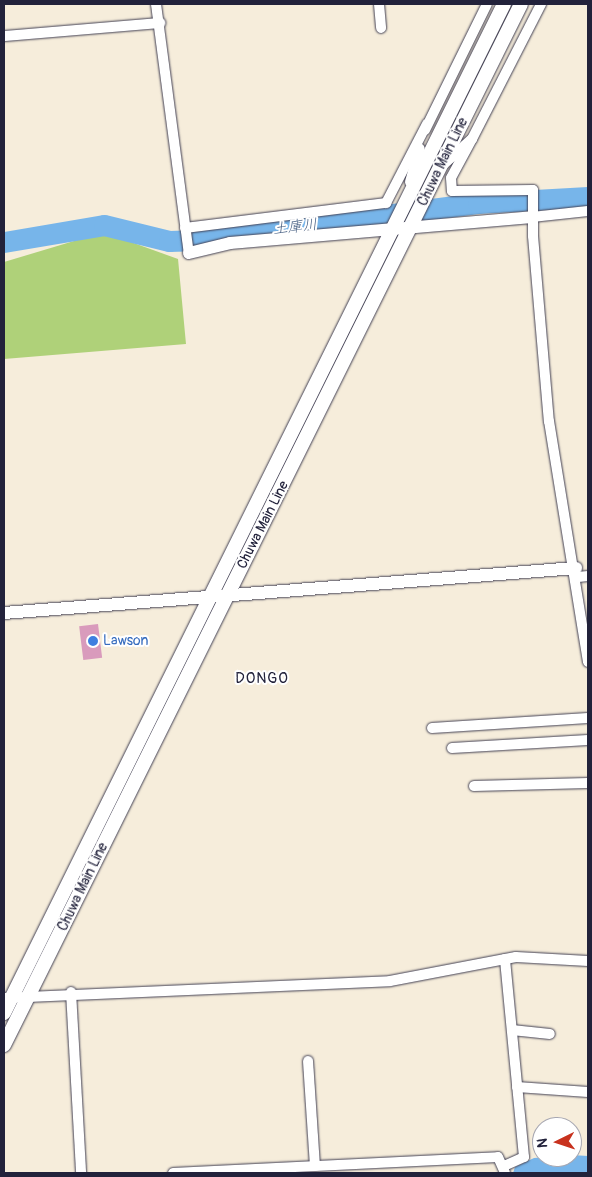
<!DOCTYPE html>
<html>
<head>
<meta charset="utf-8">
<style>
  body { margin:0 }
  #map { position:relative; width:592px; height:1177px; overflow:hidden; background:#f6eddb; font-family:Pangolin,"Klee One",sans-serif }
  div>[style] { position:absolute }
  .green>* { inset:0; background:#afd179 }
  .water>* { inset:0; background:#77b5ea }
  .river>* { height:21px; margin:-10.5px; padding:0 10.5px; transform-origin:10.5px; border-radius:10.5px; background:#77b5ea }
  .building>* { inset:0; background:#d99bbc; transform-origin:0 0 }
  .roads { filter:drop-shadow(0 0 1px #424053) drop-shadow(0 0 1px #424053) }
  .minor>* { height:10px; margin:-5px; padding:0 5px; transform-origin:5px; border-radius:5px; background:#fff }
  .tertiary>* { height:12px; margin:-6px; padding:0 6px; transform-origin:6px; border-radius:6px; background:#fff }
  .secondary>* { height:14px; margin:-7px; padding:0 7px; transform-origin:7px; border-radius:7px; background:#fff }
  .dots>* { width:14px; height:14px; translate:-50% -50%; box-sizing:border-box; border:2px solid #fff; border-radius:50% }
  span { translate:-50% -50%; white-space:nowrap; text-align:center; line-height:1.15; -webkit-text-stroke:4px #fff; paint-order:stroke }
  .street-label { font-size:14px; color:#22223b }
  .shop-label { font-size:14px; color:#366cbe }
  .left { translate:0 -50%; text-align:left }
  .water-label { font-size:15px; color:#445d81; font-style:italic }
  .neighbourhood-label { font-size:15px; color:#22223b; letter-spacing:1px }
  .frame { position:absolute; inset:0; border:5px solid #22223b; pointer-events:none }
  .north { position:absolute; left:532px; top:1117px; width:50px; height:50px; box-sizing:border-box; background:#fff; border:1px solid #a7a7b1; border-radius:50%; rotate:266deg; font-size:14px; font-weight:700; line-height:20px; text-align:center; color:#22223b }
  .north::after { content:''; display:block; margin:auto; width:18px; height:22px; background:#c8321e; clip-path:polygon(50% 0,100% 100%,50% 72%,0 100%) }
</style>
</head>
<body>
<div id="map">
  <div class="green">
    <div style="clip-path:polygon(94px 235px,117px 237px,178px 259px,186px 344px,4px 359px,4px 262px)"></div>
  </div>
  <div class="water">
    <div style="clip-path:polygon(572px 1155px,588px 1156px,588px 1173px,513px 1173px,515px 1167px,534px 1158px)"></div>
  </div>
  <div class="river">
    <div style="left:4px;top:242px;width:101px;rotate:-9.6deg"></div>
    <div style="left:104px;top:225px;width:67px;rotate:13.8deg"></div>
    <div style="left:169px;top:241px;width:24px;rotate:-2deg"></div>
    <div style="left:193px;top:240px;width:287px;rotate:-7.4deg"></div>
    <div style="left:478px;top:203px;width:110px;rotate:-3.1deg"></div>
  </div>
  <div class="building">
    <div style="left:98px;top:624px;width:34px;height:19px;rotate:83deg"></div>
  </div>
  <div class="roads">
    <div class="minor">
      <div style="left:156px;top:4px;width:251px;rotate:82.5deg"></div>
      <div style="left:379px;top:4px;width:24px;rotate:85deg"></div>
      <div style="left:4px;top:36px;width:157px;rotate:-4.8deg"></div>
      <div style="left:425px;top:130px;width:140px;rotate:-63.8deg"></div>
      <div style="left:472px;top:139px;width:44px;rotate:118.3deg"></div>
      <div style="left:451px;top:178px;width:13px;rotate:86deg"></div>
      <div style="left:452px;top:191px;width:81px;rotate:-0.7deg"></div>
      <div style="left:533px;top:190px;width:46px;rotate:90deg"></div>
      <div style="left:533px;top:236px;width:186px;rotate:85.1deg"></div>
      <div style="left:549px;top:421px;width:244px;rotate:80.8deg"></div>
      <div style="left:444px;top:164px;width:38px;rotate:-42deg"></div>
      <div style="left:472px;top:139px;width:152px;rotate:-62.9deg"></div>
      <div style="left:410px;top:182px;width:35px;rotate:-74deg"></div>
      <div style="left:532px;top:217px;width:56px;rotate:-6.1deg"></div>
      <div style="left:185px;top:228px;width:203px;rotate:-7.1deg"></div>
      <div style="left:386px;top:203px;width:89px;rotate:-62.6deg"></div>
      <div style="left:578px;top:577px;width:10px;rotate:-6deg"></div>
      <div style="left:432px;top:728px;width:156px;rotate:-3.7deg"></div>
      <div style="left:452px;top:748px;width:136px;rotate:-3.4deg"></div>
      <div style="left:474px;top:786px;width:114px;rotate:-1.5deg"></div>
      <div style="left:71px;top:992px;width:181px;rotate:86.8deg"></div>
      <div style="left:4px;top:998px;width:386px;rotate:-2.5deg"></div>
      <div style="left:390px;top:981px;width:128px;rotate:-10.8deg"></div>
      <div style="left:516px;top:957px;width:72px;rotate:3.2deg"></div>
      <div style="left:512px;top:1030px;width:38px;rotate:6deg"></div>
      <div style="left:308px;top:1061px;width:105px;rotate:86.2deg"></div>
      <div style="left:517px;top:1087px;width:71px;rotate:4deg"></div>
      <div style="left:504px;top:1166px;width:22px;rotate:-24deg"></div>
      <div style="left:524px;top:1157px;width:199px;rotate:-95.5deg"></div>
      <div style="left:173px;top:1173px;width:325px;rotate:-2.8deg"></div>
      <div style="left:498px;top:1157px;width:17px;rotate:66deg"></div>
    </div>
    <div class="tertiary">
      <div style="left:189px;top:253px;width:42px;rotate:-13.7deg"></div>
      <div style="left:230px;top:243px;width:303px;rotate:-4.9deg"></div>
      <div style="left:4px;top:613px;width:574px;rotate:-4.5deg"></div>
    </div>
    <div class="secondary">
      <div style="left:4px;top:1013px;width:1126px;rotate:-63.64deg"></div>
      <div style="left:4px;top:1045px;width:1162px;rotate:-63.59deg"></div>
    </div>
  </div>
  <div class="dots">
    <div style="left:93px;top:641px;background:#3f7fe0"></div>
  </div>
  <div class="street-label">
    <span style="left:443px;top:162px;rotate:-64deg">Chuwa Main Line</span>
    <span style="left:263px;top:525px;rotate:-63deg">Chuwa Main Line</span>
    <span style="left:83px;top:887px;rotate:-64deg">Chuwa Main Line</span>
  </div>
  <div class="shop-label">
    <span class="left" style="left:103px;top:641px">Lawson</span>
  </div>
  <div class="water-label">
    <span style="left:295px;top:227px;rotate:-7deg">土庫川</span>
  </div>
  <div class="neighbourhood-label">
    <span style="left:262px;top:679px">DONGO</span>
  </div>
  <div class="frame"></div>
  <div class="north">N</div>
</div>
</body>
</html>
